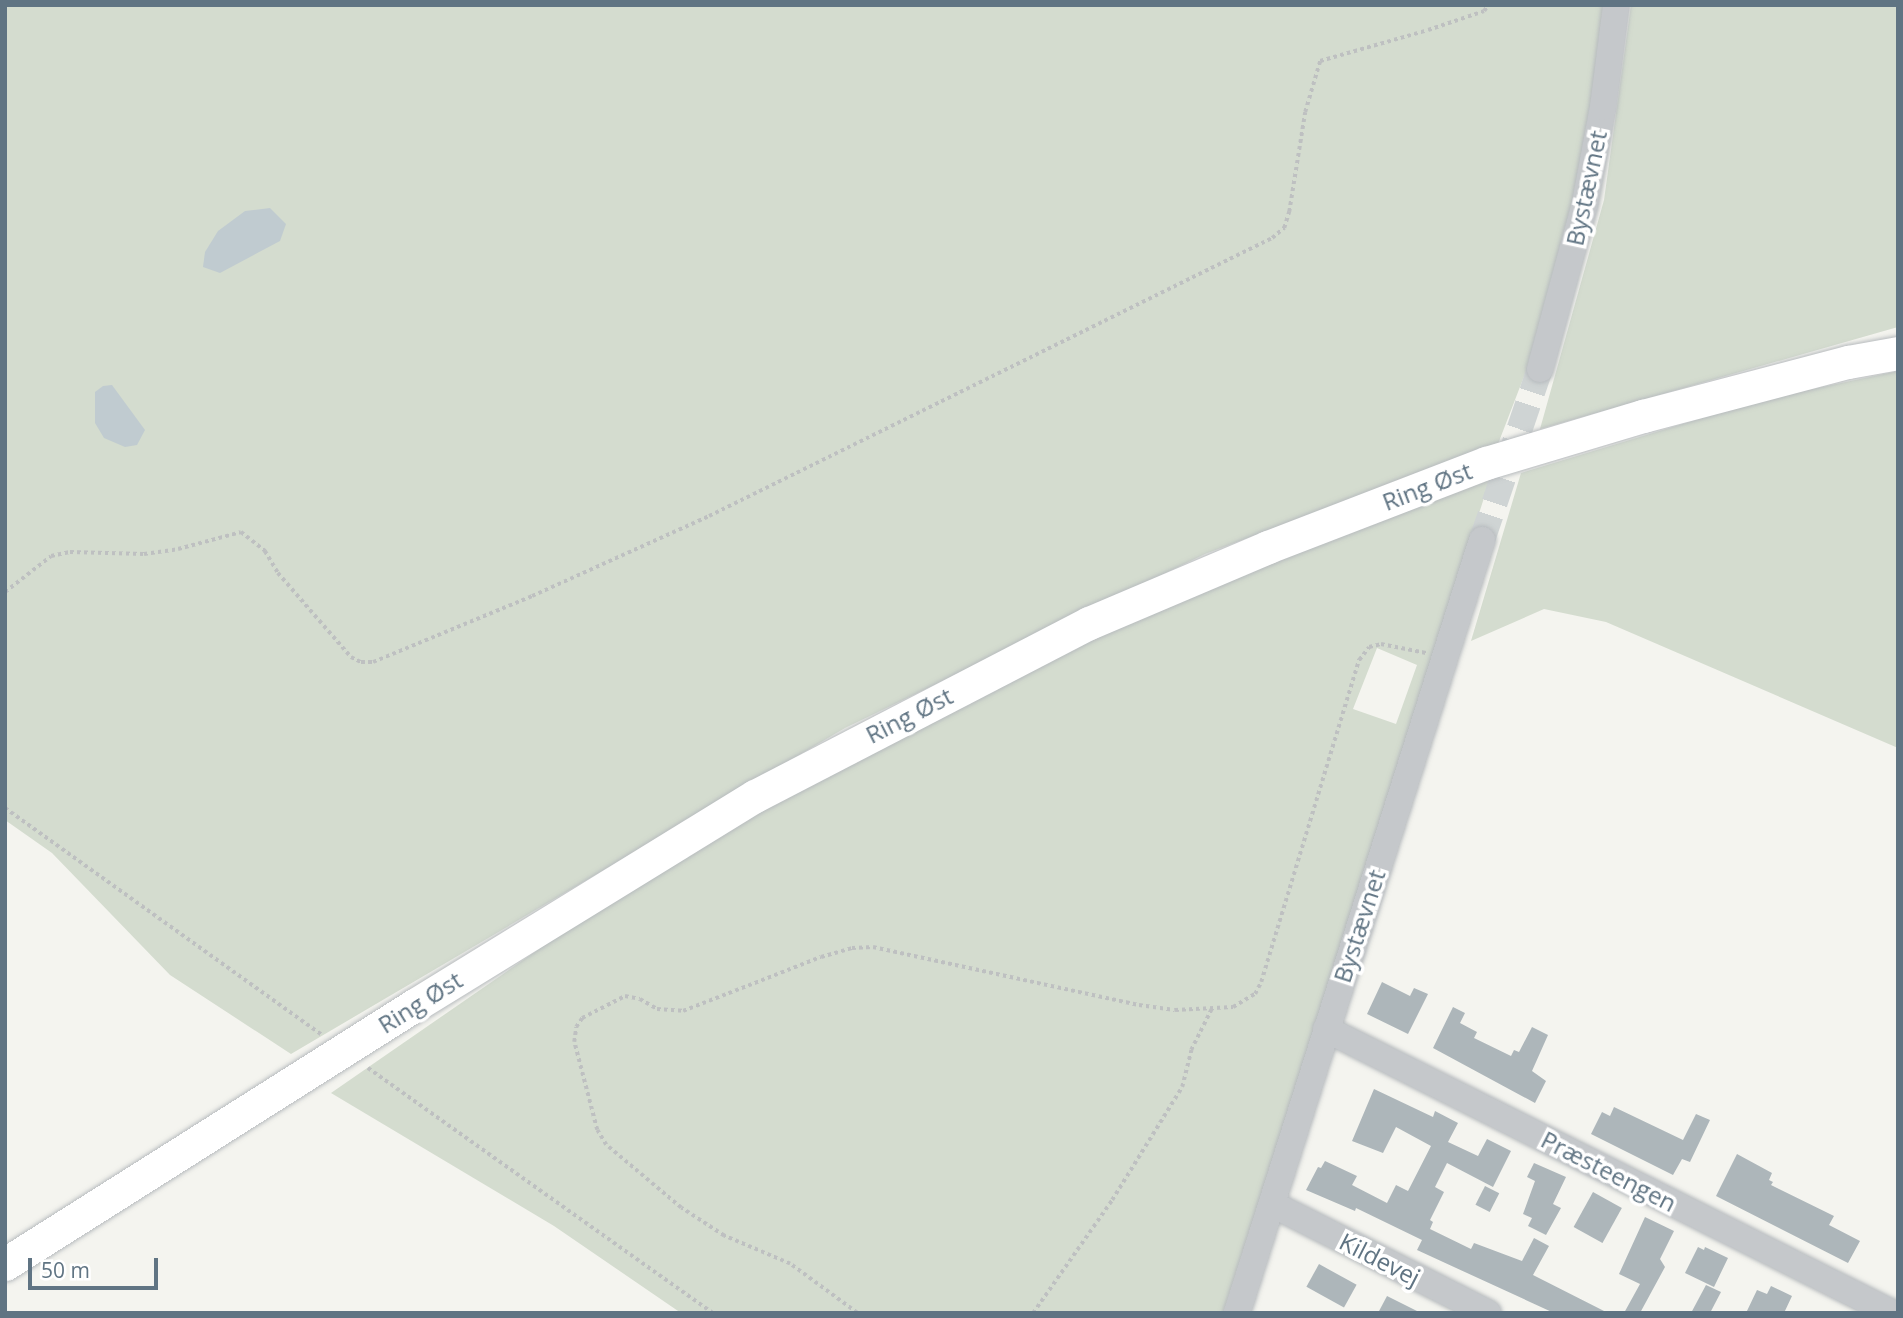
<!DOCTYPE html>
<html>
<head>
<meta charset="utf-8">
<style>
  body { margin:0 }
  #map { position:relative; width:1903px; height:1318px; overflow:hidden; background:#f4f4ef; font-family:"Open Sans",sans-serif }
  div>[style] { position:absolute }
  .green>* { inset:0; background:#d4dccf }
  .water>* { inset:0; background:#c0cbd0 }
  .building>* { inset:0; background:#adb6ba; transform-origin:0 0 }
  .minor-tunnel>* { height:26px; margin-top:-13px; transform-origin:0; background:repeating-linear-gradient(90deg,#cfd4d4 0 26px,transparent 0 39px) }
  .path>* { height:3.5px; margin-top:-1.75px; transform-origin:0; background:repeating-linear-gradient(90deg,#bec0c1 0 3.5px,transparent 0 7px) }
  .roads { filter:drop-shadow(0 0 2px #b7bbbe) drop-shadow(0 0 2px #b7bbbe) }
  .minor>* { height:26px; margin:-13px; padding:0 13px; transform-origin:13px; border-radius:13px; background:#c5c8cb }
  .major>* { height:33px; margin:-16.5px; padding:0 16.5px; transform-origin:16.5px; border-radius:16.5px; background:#fff }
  span { translate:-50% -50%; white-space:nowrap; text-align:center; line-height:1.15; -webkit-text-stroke:7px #fff; paint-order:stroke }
  .street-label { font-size:24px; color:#607483 }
  .frame { position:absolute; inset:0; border:7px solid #607483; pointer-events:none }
  .scale { position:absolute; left:28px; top:1258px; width:130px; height:32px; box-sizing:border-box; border:4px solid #607483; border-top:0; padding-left:9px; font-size:21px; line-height:24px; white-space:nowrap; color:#607483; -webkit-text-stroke:5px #fff; paint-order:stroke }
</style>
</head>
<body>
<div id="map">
  <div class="green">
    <div style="clip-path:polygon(5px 5px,1608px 5px,1576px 205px,1528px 366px,1498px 444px,1205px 554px,845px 728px,291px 1054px,170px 975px,52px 853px,5px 820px)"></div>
    <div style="clip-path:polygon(1631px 5px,1898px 5px,1898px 327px,1540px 429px,1604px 200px)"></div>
    <div style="clip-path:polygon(1898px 371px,1898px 748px,1606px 622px,1544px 609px,1471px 641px,1521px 473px,1765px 399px)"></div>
    <div style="clip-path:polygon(evenodd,1491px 476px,1223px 1313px,681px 1313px,554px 1226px,331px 1093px,626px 889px,761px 804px,1091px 630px,1491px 476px,1377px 648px,1417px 665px,1396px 724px,1353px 709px,1377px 648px)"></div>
  </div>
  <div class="water">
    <div style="clip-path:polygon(270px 208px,286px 224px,280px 241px,220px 273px,203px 267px,205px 252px,218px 231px,245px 211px)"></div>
    <div style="clip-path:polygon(112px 385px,145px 430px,137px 445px,125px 447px,104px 438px,95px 423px,95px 392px,103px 386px)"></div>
  </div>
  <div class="building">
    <div style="clip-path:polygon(1382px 982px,1410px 996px,1414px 988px,1428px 994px,1408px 1034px,1367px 1014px)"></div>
    <div style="clip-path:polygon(1453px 1007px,1465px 1013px,1460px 1023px,1477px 1032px,1474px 1038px,1511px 1056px,1514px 1050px,1519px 1052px,1532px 1027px,1548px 1035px,1532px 1071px,1546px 1081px,1535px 1103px,1433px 1048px)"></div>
    <div style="clip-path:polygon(1374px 1089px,1433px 1117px,1435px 1111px,1458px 1123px,1448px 1142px,1478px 1156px,1487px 1139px,1511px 1151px,1493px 1187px,1447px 1163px,1435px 1187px,1444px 1192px,1430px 1220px,1433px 1222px,1430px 1229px,1471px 1249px,1474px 1243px,1522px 1261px,1534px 1238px,1549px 1246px,1533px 1275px,1608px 1313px,1554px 1313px,1417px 1250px,1422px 1240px,1356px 1208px,1355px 1211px,1306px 1190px,1318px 1167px,1321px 1168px,1325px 1161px,1357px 1176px,1352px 1185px,1387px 1203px,1396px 1185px,1408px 1191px,1431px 1146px,1396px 1127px,1383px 1153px,1352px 1141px)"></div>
    <div style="clip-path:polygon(1614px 1107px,1683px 1140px,1696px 1114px,1710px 1120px,1690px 1162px,1682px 1159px,1673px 1175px,1591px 1134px,1602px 1112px,1610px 1116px)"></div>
    <div style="clip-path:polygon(1737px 1154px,1772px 1173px,1769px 1180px,1773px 1182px,1771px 1185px,1834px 1216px,1829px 1225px,1860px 1241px,1848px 1263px,1716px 1196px)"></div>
    <div style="clip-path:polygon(1534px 1163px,1566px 1177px,1553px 1204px,1561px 1208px,1546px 1235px,1528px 1226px,1532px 1218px,1523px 1214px,1535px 1181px,1527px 1177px)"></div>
    <div style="left:1485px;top:1186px;width:16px;height:21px;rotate:27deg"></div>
    <div style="left:1593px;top:1192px;width:33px;height:40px;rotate:29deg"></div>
    <div style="clip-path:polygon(1645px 1217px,1674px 1231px,1660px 1259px,1665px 1267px,1640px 1313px,1624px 1313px,1640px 1284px,1619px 1274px)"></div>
    <div style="clip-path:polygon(1698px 1247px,1704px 1250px,1705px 1247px,1728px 1258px,1714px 1287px,1685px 1273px)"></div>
    <div style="left:1319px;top:1264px;width:43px;height:26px;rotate:29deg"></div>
    <div style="clip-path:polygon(1706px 1285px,1721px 1292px,1710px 1313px,1691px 1313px)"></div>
    <div style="clip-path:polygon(1771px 1286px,1792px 1296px,1784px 1313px,1746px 1313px,1757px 1290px,1767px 1294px)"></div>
    <div style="clip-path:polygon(1387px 1296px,1421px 1313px,1378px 1313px)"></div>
  </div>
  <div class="minor-tunnel">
    <div style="left:1482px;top:540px;width:181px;rotate:-71.3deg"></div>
  </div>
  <div class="path">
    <div style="left:5px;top:592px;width:58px;rotate:-38deg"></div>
    <div style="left:51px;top:556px;width:19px;rotate:-12deg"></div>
    <div style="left:70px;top:552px;width:74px;rotate:1.5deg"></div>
    <div style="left:144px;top:554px;width:34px;rotate:-8deg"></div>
    <div style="left:178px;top:549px;width:65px;rotate:-15.1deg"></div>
    <div style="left:241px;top:532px;width:31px;rotate:38deg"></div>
    <div style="left:265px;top:551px;width:26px;rotate:59deg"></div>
    <div style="left:278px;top:573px;width:111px;rotate:49deg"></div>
    <div style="left:351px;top:657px;width:11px;rotate:27deg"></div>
    <div style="left:361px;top:662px;width:12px"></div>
    <div style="left:373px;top:662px;width:172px;rotate:-22.5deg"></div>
    <div style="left:532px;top:596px;width:194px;rotate:-24.3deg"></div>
    <div style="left:709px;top:516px;width:628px;rotate:-26.28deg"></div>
    <div style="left:1272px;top:238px;width:16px;rotate:-40deg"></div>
    <div style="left:1284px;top:228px;width:17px;rotate:-73deg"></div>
    <div style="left:1289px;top:212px;width:101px;rotate:-80.9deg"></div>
    <div style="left:1305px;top:112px;width:53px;rotate:-73.6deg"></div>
    <div style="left:1320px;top:61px;width:112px;rotate:-16deg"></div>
    <div style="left:1428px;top:30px;width:59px;rotate:-18.7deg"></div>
    <div style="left:1484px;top:11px;width:7px;rotate:-56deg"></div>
    <div style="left:5px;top:808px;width:390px;rotate:35.6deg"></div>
    <div style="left:368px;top:1068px;width:423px;rotate:35.4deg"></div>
    <div style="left:857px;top:1313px;width:83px;rotate:-143.8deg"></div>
    <div style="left:790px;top:1264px;width:72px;rotate:-157deg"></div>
    <div style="left:724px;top:1236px;width:51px;rotate:-146.9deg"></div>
    <div style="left:681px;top:1208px;width:98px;rotate:-140deg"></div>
    <div style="left:606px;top:1145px;width:17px;rotate:-121deg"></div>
    <div style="left:597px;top:1130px;width:91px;rotate:-104.6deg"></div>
    <div style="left:574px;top:1042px;width:15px;rotate:-82deg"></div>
    <div style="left:576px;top:1027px;width:11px;rotate:-56deg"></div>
    <div style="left:582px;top:1018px;width:48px;rotate:-27.1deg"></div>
    <div style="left:625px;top:996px;width:15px;rotate:11deg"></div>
    <div style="left:640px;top:999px;width:20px;rotate:30deg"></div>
    <div style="left:657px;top:1009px;width:26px;rotate:4deg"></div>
    <div style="left:683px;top:1011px;width:148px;rotate:-21.4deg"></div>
    <div style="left:821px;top:957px;width:32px;rotate:-16deg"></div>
    <div style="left:852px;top:948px;width:21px;rotate:-3deg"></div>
    <div style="left:873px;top:947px;width:272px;rotate:12.3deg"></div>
    <div style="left:1139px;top:1005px;width:36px;rotate:8deg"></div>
    <div style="left:1175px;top:1010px;width:58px;rotate:-3deg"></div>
    <div style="left:1233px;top:1007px;width:26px;rotate:-31deg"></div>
    <div style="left:1255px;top:994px;width:13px;rotate:-63deg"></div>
    <div style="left:1261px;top:982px;width:337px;rotate:-73.1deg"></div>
    <div style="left:1359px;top:660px;width:16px;rotate:-52deg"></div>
    <div style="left:1369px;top:647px;width:12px;rotate:-14deg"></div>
    <div style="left:1381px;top:644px;width:46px;rotate:11.3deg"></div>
    <div style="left:1033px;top:1313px;width:138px;rotate:-55deg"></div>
    <div style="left:1112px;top:1200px;width:133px;rotate:-58.2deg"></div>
    <div style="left:1182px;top:1087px;width:38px;rotate:-76deg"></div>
    <div style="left:1191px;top:1050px;width:47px;rotate:-63.4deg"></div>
  </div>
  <div class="roads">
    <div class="minor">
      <div style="left:1540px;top:369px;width:172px;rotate:-74.8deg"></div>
      <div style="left:1585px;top:203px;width:98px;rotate:-79.4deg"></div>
      <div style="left:1603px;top:107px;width:103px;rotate:-82.7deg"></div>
      <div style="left:1326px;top:1029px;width:633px;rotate:26.65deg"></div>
      <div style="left:1272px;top:1204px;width:242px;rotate:26.8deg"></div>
      <div style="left:1237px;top:1313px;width:811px;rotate:-72.41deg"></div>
    </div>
    <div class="major">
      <div style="left:5px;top:1264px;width:485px;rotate:-32.3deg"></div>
      <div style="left:415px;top:1005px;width:399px;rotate:-31.6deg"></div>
      <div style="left:755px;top:796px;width:376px;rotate:-27.4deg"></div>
      <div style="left:1089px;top:623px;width:194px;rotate:-23deg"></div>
      <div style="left:1268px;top:547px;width:234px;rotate:-21.1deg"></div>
      <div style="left:1486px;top:463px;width:164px;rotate:-16.7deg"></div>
      <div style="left:1643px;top:416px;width:212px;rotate:-14.8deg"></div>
      <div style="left:1848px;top:362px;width:51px;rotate:-10.2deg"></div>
    </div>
  </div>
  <div class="street-label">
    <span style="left:1586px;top:188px;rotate:-78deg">Bystævnet</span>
    <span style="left:1427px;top:486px;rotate:-21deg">Ring Øst</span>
    <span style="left:909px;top:715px;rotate:-27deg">Ring Øst</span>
    <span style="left:1359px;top:926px;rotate:-72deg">Bystævnet</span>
    <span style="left:420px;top:1002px;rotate:-32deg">Ring Øst</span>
    <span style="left:1609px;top:1171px;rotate:27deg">Præsteengen</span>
    <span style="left:1380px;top:1259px;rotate:27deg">Kildevej</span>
  </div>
  <div class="frame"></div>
  <div class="scale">50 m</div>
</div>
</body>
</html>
